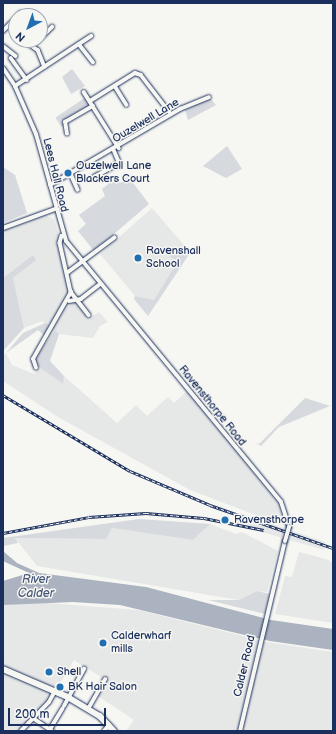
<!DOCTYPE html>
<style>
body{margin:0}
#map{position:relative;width:336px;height:734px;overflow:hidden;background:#f6f6f2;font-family:"Balsamiq Sans",sans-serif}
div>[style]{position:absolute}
.built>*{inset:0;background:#e6e7e7}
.green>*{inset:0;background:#d6d9dd;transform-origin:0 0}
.water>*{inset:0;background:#abb2c0}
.roads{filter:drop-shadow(0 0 1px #1b2f5e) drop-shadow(0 0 1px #1b2f5e)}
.minor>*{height:3.5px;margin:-1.75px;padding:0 1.75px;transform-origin:1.75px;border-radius:1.75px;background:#f6f6f2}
.tertiary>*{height:4px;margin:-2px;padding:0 2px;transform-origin:2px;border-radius:2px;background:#f6f6f2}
.trunk>*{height:5.5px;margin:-2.75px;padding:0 2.75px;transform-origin:2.75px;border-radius:2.75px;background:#f6f6f2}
.rail>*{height:2.5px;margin-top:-1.25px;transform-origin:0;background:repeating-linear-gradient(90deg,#f6f6f2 0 3px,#1b2f5e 0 6px);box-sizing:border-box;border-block:1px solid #1b2f5e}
.bridges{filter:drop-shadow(0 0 1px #1b2f5e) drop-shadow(0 0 1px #1b2f5e)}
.tertiary-bridge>*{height:4px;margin:-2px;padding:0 2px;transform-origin:2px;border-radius:2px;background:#f6f6f2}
.dots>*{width:11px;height:11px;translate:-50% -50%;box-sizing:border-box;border:2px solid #f6f6f2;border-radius:50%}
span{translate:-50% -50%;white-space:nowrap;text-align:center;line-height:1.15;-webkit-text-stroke:3px #f6f6f2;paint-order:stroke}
.street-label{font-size:11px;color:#1b2f5e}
.poi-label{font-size:11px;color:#1b2f5e}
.left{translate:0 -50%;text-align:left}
.water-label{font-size:12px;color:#46567b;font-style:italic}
.frame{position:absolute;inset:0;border:4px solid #1b2f5e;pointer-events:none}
.north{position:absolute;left:8px;top:8px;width:40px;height:40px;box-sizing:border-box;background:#f6f6f2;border:1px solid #9ea6b7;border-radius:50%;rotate:221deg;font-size:11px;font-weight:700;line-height:16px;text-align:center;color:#1b2f5e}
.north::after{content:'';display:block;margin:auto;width:14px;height:18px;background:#1f6fb2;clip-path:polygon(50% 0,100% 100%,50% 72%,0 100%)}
.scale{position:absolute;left:8px;top:708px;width:98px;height:18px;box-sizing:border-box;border:2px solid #1b2f5e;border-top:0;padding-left:5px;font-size:12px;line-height:14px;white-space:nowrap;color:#1b2f5e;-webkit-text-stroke:3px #f6f6f2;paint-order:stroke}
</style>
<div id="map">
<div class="built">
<i style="clip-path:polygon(152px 208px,189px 251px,161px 251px,179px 261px,154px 300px,135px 296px,100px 254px)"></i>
<i style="clip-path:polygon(45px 215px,54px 219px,59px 234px,71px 292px,91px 317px,99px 312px,108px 322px,100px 326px,93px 338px,59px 334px,42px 321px,24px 328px,13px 278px,35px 260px,33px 255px,3px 278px,3px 229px)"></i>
<i style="clip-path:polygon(6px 353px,12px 365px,34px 374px,39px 367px,62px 383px,64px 376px,117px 423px,136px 405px,147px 416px,168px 397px,174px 403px,188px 390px,281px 502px,284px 518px,274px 522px,190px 490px,58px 417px,3px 381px,3px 356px)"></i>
<i style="clip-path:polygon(239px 513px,325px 542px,324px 550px,238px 525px,237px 521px,263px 526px,238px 517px)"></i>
<i style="clip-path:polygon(210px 524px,236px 534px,242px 532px,278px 551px,267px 592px,257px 591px,239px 600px,37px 566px,15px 538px,105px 539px,112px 528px,193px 540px)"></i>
<i style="clip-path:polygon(299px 552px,329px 560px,333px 564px,333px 623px,275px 614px,285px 576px,292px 577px)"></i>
<i style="clip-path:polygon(34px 602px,138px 610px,267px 642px,332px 652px,333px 731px,126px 731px,134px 720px,95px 694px,104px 679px,74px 660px,52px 697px,21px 731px,3px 731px,3px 605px)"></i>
</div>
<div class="green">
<i style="clip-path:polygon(72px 69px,85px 86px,71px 94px,62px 77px)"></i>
<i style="left:86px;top:97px;width:11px;height:37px;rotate:56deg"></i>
<i style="clip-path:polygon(210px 98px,216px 105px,188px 120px,185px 110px)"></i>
<i style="clip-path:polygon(227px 146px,242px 169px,226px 178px,203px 166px)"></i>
<i style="clip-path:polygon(3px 167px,15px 175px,27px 213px,3px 223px)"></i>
<i style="clip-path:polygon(128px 176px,149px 204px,94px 251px,78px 231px,86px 224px,79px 215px,105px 196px,102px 189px,117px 177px,121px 183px)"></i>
<i style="clip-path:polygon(160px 251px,190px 253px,148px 316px,134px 299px,135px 296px,154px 300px,178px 261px)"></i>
<i style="clip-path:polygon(33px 255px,36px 260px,13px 278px,24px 328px,3px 351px,3px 278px)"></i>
<i style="clip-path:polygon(45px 323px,52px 327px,46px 337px,38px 330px,6px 353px,23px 333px)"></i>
<i style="clip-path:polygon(55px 330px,59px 334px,50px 361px,64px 376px,63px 384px,39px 367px,35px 359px)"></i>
<i style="clip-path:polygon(305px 398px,330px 406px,279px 427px,261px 446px,254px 442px,259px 444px)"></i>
<i style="clip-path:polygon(139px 519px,210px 524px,193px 540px,112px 528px,106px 539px,15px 538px,18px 543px,3px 546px,3px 538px)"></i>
<i style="clip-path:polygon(257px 591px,270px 594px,265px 614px,208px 600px,239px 600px)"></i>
</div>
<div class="water">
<i style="clip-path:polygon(3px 551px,17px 563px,39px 573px,146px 587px,271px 620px,333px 629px,333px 650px,270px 641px,120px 605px,73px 602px,3px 605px,3px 581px,29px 573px,3px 561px)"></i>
</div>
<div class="roads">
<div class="minor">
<i style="left:18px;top:16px;width:4px;rotate:-45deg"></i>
<i style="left:10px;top:24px;width:9px;rotate:49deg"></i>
<i style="left:3px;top:31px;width:18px;rotate:-45deg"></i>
<i style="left:40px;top:39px;width:17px;rotate:-45deg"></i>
<i style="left:23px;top:40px;width:18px;rotate:34deg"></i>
<i style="left:38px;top:50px;width:18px;rotate:68deg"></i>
<i style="left:79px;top:44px;width:23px;rotate:52deg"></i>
<i style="left:3px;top:46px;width:16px;rotate:38deg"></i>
<i style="left:32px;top:46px;width:9px;rotate:-41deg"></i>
<i style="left:11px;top:58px;width:27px;rotate:54deg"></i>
<i style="left:15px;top:86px;width:91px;rotate:-33.3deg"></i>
<i style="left:115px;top:86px;width:22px;rotate:58deg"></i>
<i style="left:84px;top:92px;width:66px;rotate:58deg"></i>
<i style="left:90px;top:101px;width:53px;rotate:-31.9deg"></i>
<i style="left:135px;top:73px;width:6px;rotate:18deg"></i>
<i style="left:141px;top:75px;width:49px;rotate:52.4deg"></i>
<i style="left:67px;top:134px;width:12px;rotate:-99deg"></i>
<i style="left:65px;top:122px;width:32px;rotate:-30deg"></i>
<i style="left:71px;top:174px;width:17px;rotate:66deg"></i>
<i style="left:94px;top:177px;width:29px;rotate:-29deg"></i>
<i style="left:119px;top:163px;width:13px;rotate:-113deg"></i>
<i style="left:50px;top:185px;width:151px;rotate:-30.3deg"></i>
<i style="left:180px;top:109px;width:31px;rotate:-22deg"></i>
<i style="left:62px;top:236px;width:7px;rotate:106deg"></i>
<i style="left:60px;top:243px;width:50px;rotate:77.3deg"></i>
<i style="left:71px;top:292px;width:29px;rotate:52deg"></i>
<i style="left:67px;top:273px;width:59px;rotate:-36.7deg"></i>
<i style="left:69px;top:301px;width:12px;rotate:-9deg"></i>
<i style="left:81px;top:299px;width:24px;rotate:-38deg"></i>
<i style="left:36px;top:368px;width:9px;rotate:-108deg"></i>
<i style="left:33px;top:359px;width:77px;rotate:-60.4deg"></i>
<i style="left:64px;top:706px;width:42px;rotate:-61.6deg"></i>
<i style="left:88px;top:709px;width:34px;rotate:-60deg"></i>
<i style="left:33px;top:718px;width:23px;rotate:34deg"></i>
<i style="left:21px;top:731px;width:40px;rotate:-46deg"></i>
<i style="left:49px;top:702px;width:13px;rotate:-61deg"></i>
<i style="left:49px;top:731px;width:26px;rotate:-59deg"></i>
<i style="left:104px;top:731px;width:8px;rotate:-50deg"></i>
</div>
<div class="tertiary">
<i style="left:3px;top:68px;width:22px;rotate:56deg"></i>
<i style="left:15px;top:86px;width:52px;rotate:66.4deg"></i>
<i style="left:36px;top:134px;width:111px;rotate:74.3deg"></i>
<i style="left:66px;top:241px;width:338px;rotate:50.5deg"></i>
<i style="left:281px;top:502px;width:26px;rotate:72deg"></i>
<i style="left:3px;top:228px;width:55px;rotate:-20.1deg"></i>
<i style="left:240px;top:731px;width:195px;rotate:-76.7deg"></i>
</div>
<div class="trunk">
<i style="left:3px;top:669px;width:71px;rotate:23.3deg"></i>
<i style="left:68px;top:697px;width:37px;rotate:31deg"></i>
<i style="left:100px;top:716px;width:21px;rotate:47deg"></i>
</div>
</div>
<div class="rail">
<i style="left:3px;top:395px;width:148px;rotate:30.9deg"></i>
<i style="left:130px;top:471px;width:87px;rotate:23deg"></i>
<i style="left:210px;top:505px;width:130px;rotate:19.3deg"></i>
<i style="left:3px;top:533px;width:87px;rotate:-10.5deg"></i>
<i style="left:89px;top:517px;width:57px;rotate:-4deg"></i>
<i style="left:146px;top:513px;width:58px;rotate:4.9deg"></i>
<i style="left:204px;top:518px;width:61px;rotate:11.3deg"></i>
</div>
<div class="bridges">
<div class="tertiary-bridge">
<i style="left:285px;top:541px;width:15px;rotate:-74deg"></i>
</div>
</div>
<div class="dots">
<i style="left:68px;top:173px;background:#1f6fb2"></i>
<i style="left:138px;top:258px;background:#1f6fb2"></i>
<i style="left:225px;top:520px;background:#1f6fb2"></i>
<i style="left:103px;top:643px;background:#1f6fb2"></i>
<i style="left:49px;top:672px;background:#1f6fb2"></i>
<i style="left:60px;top:687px;background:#1f6fb2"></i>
</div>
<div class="street-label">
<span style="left:146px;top:121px;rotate:-31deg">Ouzelwell Lane</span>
<span style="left:55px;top:175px;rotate:76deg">Lees Hall Road</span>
<span style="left:212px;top:406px;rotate:51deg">Ravensthorpe Road</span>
<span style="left:245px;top:666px;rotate:-77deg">Calder Road</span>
</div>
<div class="poi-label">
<span class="left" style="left:76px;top:173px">Ouzelwell Lane<br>Blackers Court</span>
<span class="left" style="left:146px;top:258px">Ravenshall<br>School</span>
<span class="left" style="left:234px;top:520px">Ravensthorpe</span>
<span class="left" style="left:111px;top:643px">Calderwharf<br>mills</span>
<span class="left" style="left:57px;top:672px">Shell</span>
<span class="left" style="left:68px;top:687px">BK Hair Salon</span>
</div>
<div class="water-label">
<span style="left:36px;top:587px">River<br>Calder</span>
</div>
<div class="frame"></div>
<div class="north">N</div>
<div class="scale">200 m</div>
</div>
